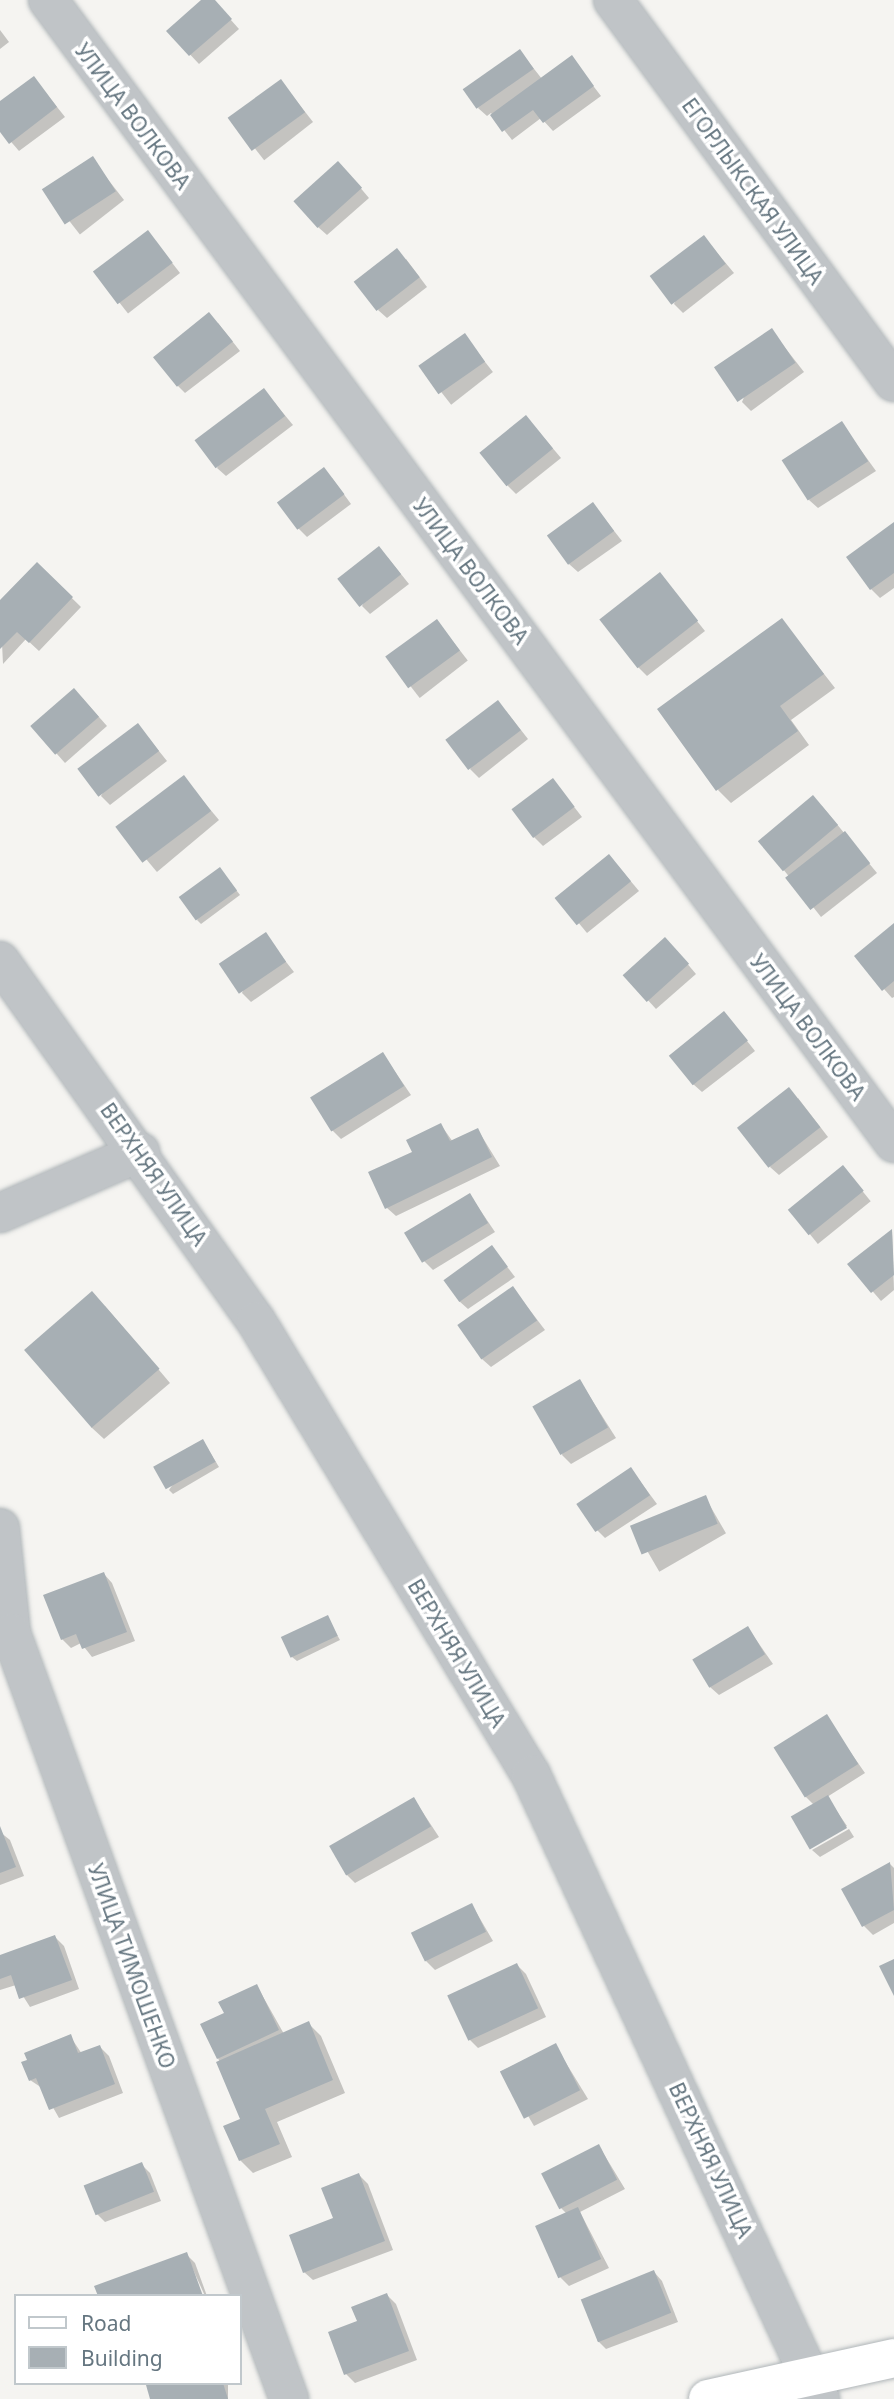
<!DOCTYPE html>
<meta charset="utf-8">
<style>
body{margin:0}
#map{position:relative;width:894px;height:2399px;overflow:hidden;background:#f5f4f1;font-family:"Noto Sans",sans-serif}
div>[style]{position:absolute}
.shadow>*{inset:0;background:#0003;transform-origin:0 0}
.building>*{inset:0;background:#a7afb4;transform-origin:0 0}
.roads{filter:drop-shadow(0 0 2px #b0b6b9) drop-shadow(0 0 2px #b0b6b9)}
.street>*{height:38px;margin:-19px;padding:0 19px;transform-origin:19px;border-radius:19px;background:#c0c4c7}
.secondary>*{height:38px;margin:-19px;padding:0 19px;transform-origin:19px;border-radius:19px;background:#fff}
span{translate:-50% -50%;white-space:nowrap;text-align:center;line-height:1.15;-webkit-text-stroke:7px #fff;paint-order:stroke}
.street-label{font-size:21px;color:#657680}
.legend{position:absolute;left:14px;top:2294px;width:228px;height:91px;box-sizing:border-box;background:#fff;border:2px solid #c1c8cc;margin:0;padding:9px 12px;list-style:none;font-size:21px;color:#657680}
.legend li{display:flex;align-items:center;gap:14px;height:35px}
.legend b{width:35px;border:2px solid #c1c8cc}
</style>
<div id="map">
<div class="shadow">
<i style="clip-path:polygon(204px 0,213px 0,239px 29px,199px 64px,168px 31px)"></i>
<i style="clip-path:polygon(0 30px,9px 42px,0 49px)"></i>
<i style="clip-path:polygon(520px 51px,542px 79px,571px 57px,601px 96px,553px 131px,541px 118px,512px 140px,491px 113px,487px 116px,478px 108px)"></i>
<i style="left:281px;top:81px;width:52px;height:62px;rotate:52deg"></i>
<i style="clip-path:polygon(42px 88px,65px 117px,19px 151px,0 129px,0 104px)"></i>
<i style="left:92px;top:159px;width:52px;height:56px;rotate:52deg"></i>
<i style="clip-path:polygon(347px 172px,369px 198px,327px 235px,318px 227px)"></i>
<i style="left:148px;top:232px;width:52px;height:66px;rotate:52deg"></i>
<i style="clip-path:polygon(704px 237px,734px 273px,683px 313px,674px 304px)"></i>
<i style="clip-path:polygon(406px 259px,427px 287px,387px 318px,378px 310px)"></i>
<i style="clip-path:polygon(218px 323px,240px 351px,185px 393px,177px 385px)"></i>
<i style="clip-path:polygon(772px 331px,804px 372px,751px 411px,742px 402px)"></i>
<i style="left:464px;top:335px;width:47px;height:53px;rotate:52deg"></i>
<i style="clip-path:polygon(264px 390px,293px 425px,226px 476px,217px 468px)"></i>
<i style="clip-path:polygon(842px 424px,876px 471px,818px 508px,809px 500px)"></i>
<i style="clip-path:polygon(534px 426px,561px 458px,516px 494px,507px 485px)"></i>
<i style="clip-path:polygon(332px 478px,351px 504px,307px 537px,298px 528px)"></i>
<i style="clip-path:polygon(593px 504px,622px 541px,578px 572px,569px 564px)"></i>
<i style="clip-path:polygon(894px 524px,894px 588px,880px 598px,871px 589px)"></i>
<i style="clip-path:polygon(388px 558px,409px 584px,370px 614px,362px 606px)"></i>
<i style="clip-path:polygon(37px 564px,81px 607px,39px 651px,26px 639px,3px 664px,0 603px)"></i>
<i style="clip-path:polygon(660px 575px,705px 631px,647px 676px,638px 667px)"></i>
<i style="clip-path:polygon(782px 620px,835px 688px,791px 720px,809px 745px,731px 803px,718px 790px)"></i>
<i style="left:437px;top:621px;width:50px;height:61px;rotate:52deg"></i>
<i style="clip-path:polygon(83px 699px,107px 726px,65px 763px,33px 727px)"></i>
<i style="clip-path:polygon(506px 711px,528px 739px,479px 778px,470px 769px)"></i>
<i style="clip-path:polygon(138px 725px,167px 761px,110px 805px,101px 796px)"></i>
<i style="left:183px;top:777px;width:56px;height:81px;rotate:50deg"></i>
<i style="clip-path:polygon(553px 780px,582px 817px,543px 846px,534px 837px)"></i>
<i style="clip-path:polygon(822px 806px,877px 873px,821px 917px,783px 869px)"></i>
<i style="clip-path:polygon(618px 866px,639px 891px,587px 933px,558px 898px)"></i>
<i style="clip-path:polygon(224px 874px,240px 895px,201px 924px,197px 920px)"></i>
<i style="clip-path:polygon(894px 925px,894px 997px,892px 998px,884px 989px)"></i>
<i style="clip-path:polygon(265px 935px,294px 972px,251px 1002px,242px 993px)"></i>
<i style="clip-path:polygon(674px 948px,696px 974px,656px 1009px,625px 975px)"></i>
<i style="clip-path:polygon(732px 1022px,755px 1051px,702px 1092px,693px 1084px)"></i>
<i style="clip-path:polygon(383px 1054px,411px 1095px,341px 1139px,332px 1130px)"></i>
<i style="clip-path:polygon(798px 1098px,828px 1137px,779px 1175px,770px 1167px)"></i>
<i style="clip-path:polygon(441px 1125px,453px 1142px,478px 1130px,500px 1166px,396px 1216px,387px 1208px,414px 1152px)"></i>
<i style="left:843px;top:1167px;width:44px;height:68px;rotate:51deg"></i>
<i style="clip-path:polygon(470px 1195px,495px 1232px,433px 1270px,424px 1261px)"></i>
<i style="clip-path:polygon(892px 1231px,894px 1290px,881px 1301px,850px 1265px)"></i>
<i style="clip-path:polygon(492px 1247px,515px 1277px,468px 1309px,459px 1301px)"></i>
<i style="clip-path:polygon(513px 1288px,545px 1330px,491px 1367px,482px 1359px)"></i>
<i style="clip-path:polygon(105px 1306px,170px 1383px,104px 1439px,91px 1427px)"></i>
<i style="clip-path:polygon(580px 1381px,616px 1438px,571px 1464px,562px 1455px)"></i>
<i style="clip-path:polygon(203px 1441px,219px 1467px,173px 1494px,169px 1490px)"></i>
<i style="clip-path:polygon(631px 1469px,657px 1504px,605px 1538px,597px 1530px)"></i>
<i style="left:705px;top:1497px;width:42px;height:77px;rotate:60deg"></i>
<i style="clip-path:polygon(104px 1574px,112px 1583px,135px 1641px,92px 1657px,81px 1643px,71px 1648px,62px 1639px)"></i>
<i style="clip-path:polygon(327px 1617px,340px 1640px,297px 1661px,292px 1657px)"></i>
<i style="clip-path:polygon(748px 1628px,773px 1664px,719px 1695px,710px 1687px)"></i>
<i style="clip-path:polygon(826px 1717px,865px 1773px,827px 1797px,847px 1826px,811px 1847px,814px 1805px,805px 1796px)"></i>
<i style="clip-path:polygon(414px 1799px,439px 1837px,355px 1883px,346px 1874px)"></i>
<i style="clip-path:polygon(849px 1829px,854px 1837px,820px 1857px,812px 1850px)"></i>
<i style="clip-path:polygon(0 1832px,10px 1840px,24px 1876px,0 1885px)"></i>
<i style="clip-path:polygon(890px 1864px,894px 1868px,894px 1923px,873px 1935px,864px 1926px)"></i>
<i style="clip-path:polygon(472px 1905px,493px 1941px,435px 1970px,426px 1961px)"></i>
<i style="clip-path:polygon(55px 1937px,64px 1946px,79px 1989px,30px 2007px,16px 1985px,0 1990px,0 1957px)"></i>
<i style="clip-path:polygon(517px 1965px,526px 1974px,546px 2017px,478px 2048px,469px 2039px)"></i>
<i style="clip-path:polygon(257px 1986px,284px 2034px,308px 2023px,321px 2036px,345px 2093px,277px 2122px,292px 2157px,253px 2173px,240px 2160px,242px 2120px,218px 2058px,226px 2013px)"></i>
<i style="clip-path:polygon(70px 2036px,82px 2054px,100px 2047px,109px 2056px,123px 2093px,59px 2118px,42px 2088px,30px 2080px)"></i>
<i style="clip-path:polygon(555px 2045px,588px 2099px,534px 2126px,502px 2071px)"></i>
<i style="clip-path:polygon(599px 2146px,625px 2189px,580px 2212px,609px 2268px,569px 2286px,560px 2277px,567px 2214px,561px 2208px)"></i>
<i style="clip-path:polygon(141px 2164px,150px 2173px,161px 2201px,105px 2222px,97px 2214px)"></i>
<i style="clip-path:polygon(359px 2175px,368px 2184px,393px 2250px,313px 2280px,304px 2272px)"></i>
<i style="clip-path:polygon(186px 2254px,195px 2263px,207px 2296px,205px 2296px)"></i>
<i style="clip-path:polygon(654px 2272px,662px 2281px,678px 2322px,606px 2349px,597px 2340px)"></i>
<i style="clip-path:polygon(387px 2295px,396px 2304px,417px 2360px,355px 2383px,346px 2374px)"></i>
<i style="left:158px;top:2383px;width:70px;height:17px"></i>
</div>
<div class="building">
<i style="clip-path:polygon(201px 0,215px 0,232px 19px,189px 56px,166px 31px)"></i>
<i style="left:520px;top:49px;width:24px;height:70px;rotate:55deg"></i>
<i style="clip-path:polygon(572px 55px,594px 86px,543px 123px,533px 110px,502px 132px,490px 115px)"></i>
<i style="clip-path:polygon(34px 76px,57px 107px,9px 144px,0 132px,0 101px)"></i>
<i style="left:281px;top:79px;width:41px;height:66px;rotate:54deg"></i>
<i style="left:93px;top:156px;width:42px;height:61px;rotate:57deg"></i>
<i style="left:338px;top:161px;width:36px;height:60px;rotate:48deg"></i>
<i style="left:148px;top:230px;width:41px;height:69px;rotate:53deg"></i>
<i style="left:704px;top:235px;width:36px;height:68px;rotate:53deg"></i>
<i style="left:397px;top:248px;width:37px;height:55px;rotate:52deg"></i>
<i style="left:209px;top:312px;width:38px;height:72px;rotate:51deg"></i>
<i style="left:772px;top:328px;width:42px;height:70px;rotate:56deg"></i>
<i style="left:465px;top:333px;width:35px;height:57px;rotate:55deg"></i>
<i style="left:264px;top:388px;width:35px;height:87px;rotate:53deg"></i>
<i style="left:526px;top:415px;width:43px;height:60px;rotate:51deg"></i>
<i style="left:842px;top:421px;width:48px;height:72px;rotate:57deg"></i>
<i style="left:324px;top:467px;width:34px;height:59px;rotate:53deg"></i>
<i style="left:593px;top:502px;width:36px;height:57px;rotate:54deg"></i>
<i style="clip-path:polygon(894px 522px,894px 573px,870px 590px,846px 557px)"></i>
<i style="left:379px;top:546px;width:36px;height:53px;rotate:52deg"></i>
<i style="clip-path:polygon(37px 562px,73px 597px,29px 643px,17px 632px,0 649px,0 600px)"></i>
<i style="left:660px;top:572px;width:62px;height:77px;rotate:52deg"></i>
<i style="clip-path:polygon(782px 618px,824px 674px,780px 706px,798px 731px,716px 791px,657px 709px)"></i>
<i style="left:437px;top:619px;width:39px;height:64px;rotate:54deg"></i>
<i style="left:74px;top:688px;width:38px;height:58px;rotate:49deg"></i>
<i style="left:498px;top:700px;width:38px;height:66px;rotate:53deg"></i>
<i style="left:138px;top:723px;width:35px;height:76px;rotate:53deg"></i>
<i style="left:184px;top:775px;width:45px;height:86px;rotate:53deg"></i>
<i style="left:553px;top:778px;width:36px;height:52px;rotate:53deg"></i>
<i style="left:813px;top:795px;width:39px;height:72px;rotate:50deg"></i>
<i style="left:845px;top:831px;width:41px;height:76px;rotate:52deg"></i>
<i style="left:609px;top:854px;width:35px;height:70px;rotate:51deg"></i>
<i style="left:220px;top:867px;width:29px;height:51px;rotate:54deg"></i>
<i style="clip-path:polygon(894px 923px,894px 981px,882px 991px,854px 956px)"></i>
<i style="left:266px;top:932px;width:36px;height:57px;rotate:56deg"></i>
<i style="left:665px;top:937px;width:36px;height:57px;rotate:48deg"></i>
<i style="left:724px;top:1011px;width:38px;height:71px;rotate:51deg"></i>
<i style="left:383px;top:1052px;width:40px;height:86px;rotate:58deg"></i>
<i style="left:789px;top:1087px;width:51px;height:66px;rotate:52deg"></i>
<i style="clip-path:polygon(441px 1123px,450px 1141px,478px 1128px,492px 1157px,385px 1209px,368px 1172px,412px 1152px,406px 1140px)"></i>
<i style="left:843px;top:1165px;width:33px;height:71px;rotate:51deg"></i>
<i style="left:470px;top:1193px;width:35px;height:77px;rotate:59deg"></i>
<i style="clip-path:polygon(892px 1229px,894px 1275px,871px 1293px,847px 1264px)"></i>
<i style="left:492px;top:1245px;width:27px;height:60px;rotate:54deg"></i>
<i style="left:513px;top:1286px;width:42px;height:68px;rotate:55deg"></i>
<i style="left:92px;top:1291px;width:103px;height:90px;rotate:49deg"></i>
<i style="left:580px;top:1379px;width:56px;height:55px;rotate:60deg"></i>
<i style="left:203px;top:1439px;width:26px;height:57px;rotate:61deg"></i>
<i style="left:631px;top:1467px;width:34px;height:66px;rotate:56deg"></i>
<i style="left:706px;top:1495px;width:31px;height:82px;rotate:68deg"></i>
<i style="clip-path:polygon(104px 1572px,127px 1632px,82px 1649px,76px 1634px,61px 1640px,43px 1595px)"></i>
<i style="left:328px;top:1615px;width:23px;height:52px;rotate:65deg"></i>
<i style="left:748px;top:1626px;width:33px;height:65px;rotate:59deg"></i>
<i style="left:827px;top:1714px;width:59px;height:63px;rotate:58deg"></i>
<i style="left:828px;top:1795px;width:38px;height:43px;rotate:60deg"></i>
<i style="left:414px;top:1797px;width:34px;height:98px;rotate:60deg"></i>
<i style="clip-path:polygon(0 1826px,16px 1867px,0 1873px)"></i>
<i style="clip-path:polygon(890px 1862px,894px 1910px,862px 1927px,841px 1889px)"></i>
<i style="left:472px;top:1903px;width:32px;height:68px;rotate:64deg"></i>
<i style="clip-path:polygon(55px 1935px,72px 1980px,19px 1999px,11px 1975px,0 1979px,0 1955px)"></i>
<i style="clip-path:polygon(894px 1959px,894px 1996px,879px 1966px)"></i>
<i style="left:517px;top:1963px;width:50px;height:77px;rotate:65deg"></i>
<i style="clip-path:polygon(257px 1984px,279px 2030px,217px 2059px,200px 2024px,224px 2013px,218px 2002px)"></i>
<i style="clip-path:polygon(309px 2021px,333px 2080px,265px 2109px,280px 2144px,239px 2161px,223px 2126px,240px 2119px,216px 2062px)"></i>
<i style="clip-path:polygon(71px 2034px,78px 2053px,100px 2045px,115px 2084px,49px 2110px,36px 2078px,29px 2081px,21px 2062px,27px 2060px,24px 2053px)"></i>
<i style="left:556px;top:2043px;width:53px;height:63px;rotate:63deg"></i>
<i style="left:599px;top:2144px;width:40px;height:65px;rotate:63deg"></i>
<i style="left:142px;top:2162px;width:32px;height:63px;rotate:68deg"></i>
<i style="clip-path:polygon(359px 2173px,385px 2241px,303px 2273px,289px 2235px,333px 2218px,321px 2188px)"></i>
<i style="left:578px;top:2207px;width:57px;height:47px;rotate:66deg"></i>
<i style="clip-path:polygon(187px 2252px,203px 2296px,98px 2296px,94px 2286px)"></i>
<i style="left:654px;top:2270px;width:46px;height:79px;rotate:68deg"></i>
<i style="clip-path:polygon(387px 2293px,409px 2351px,344px 2375px,328px 2332px,357px 2321px,351px 2307px)"></i>
<i style="clip-path:polygon(152px 2383px,223px 2383px,228px 2399px,150px 2399px,146px 2385px)"></i>
</div>
<div class="roads">
<div class="street">
<i style="left:48px;top:0;width:1422px;rotate:53.49deg"></i>
<i style="left:613px;top:0;width:474px;rotate:53.7deg"></i>
<i style="left:0;top:961px;width:442px;rotate:54.6deg"></i>
<i style="left:256px;top:1321px;width:531px;rotate:58.8deg"></i>
<i style="left:531px;top:1775px;width:688px;rotate:65.15deg"></i>
<i style="left:0;top:1213px;width:153px;rotate:-23.5deg"></i>
<i style="left:0;top:1528px;width:106px;rotate:84deg"></i>
<i style="left:11px;top:1633px;width:815px;rotate:70.05deg"></i>
</div>
<div class="secondary">
<i style="left:708px;top:2399px;width:190px;rotate:-12.4deg"></i>
</div>
</div>
<div class="street-label">
<span style="left:133px;top:116px;rotate:53deg">УЛИЦА ВОЛКОВА</span>
<span style="left:753px;top:191px;rotate:54deg">ЕГОРЛЫКСКАЯ УЛИЦА</span>
<span style="left:471px;top:571px;rotate:53deg">УЛИЦА ВОЛКОВА</span>
<span style="left:808px;top:1027px;rotate:53deg">УЛИЦА ВОЛКОВА</span>
<span style="left:154px;top:1174px;rotate:55deg">ВЕРХНЯЯ УЛИЦА</span>
<span style="left:457px;top:1653px;rotate:59deg">ВЕРХНЯЯ УЛИЦА</span>
<span style="left:132px;top:1966px;rotate:70deg">УЛИЦА ТИМОШЕНКО</span>
<span style="left:711px;top:2160px;rotate:65deg">ВЕРХНЯЯ УЛИЦА</span>
</div>
<ul class="legend">
<li><b style="height:9px;background:#fff"></b>Road</li>
<li><b style="height:19px;background:#a7afb4"></b>Building</li>
</ul>
</div>
